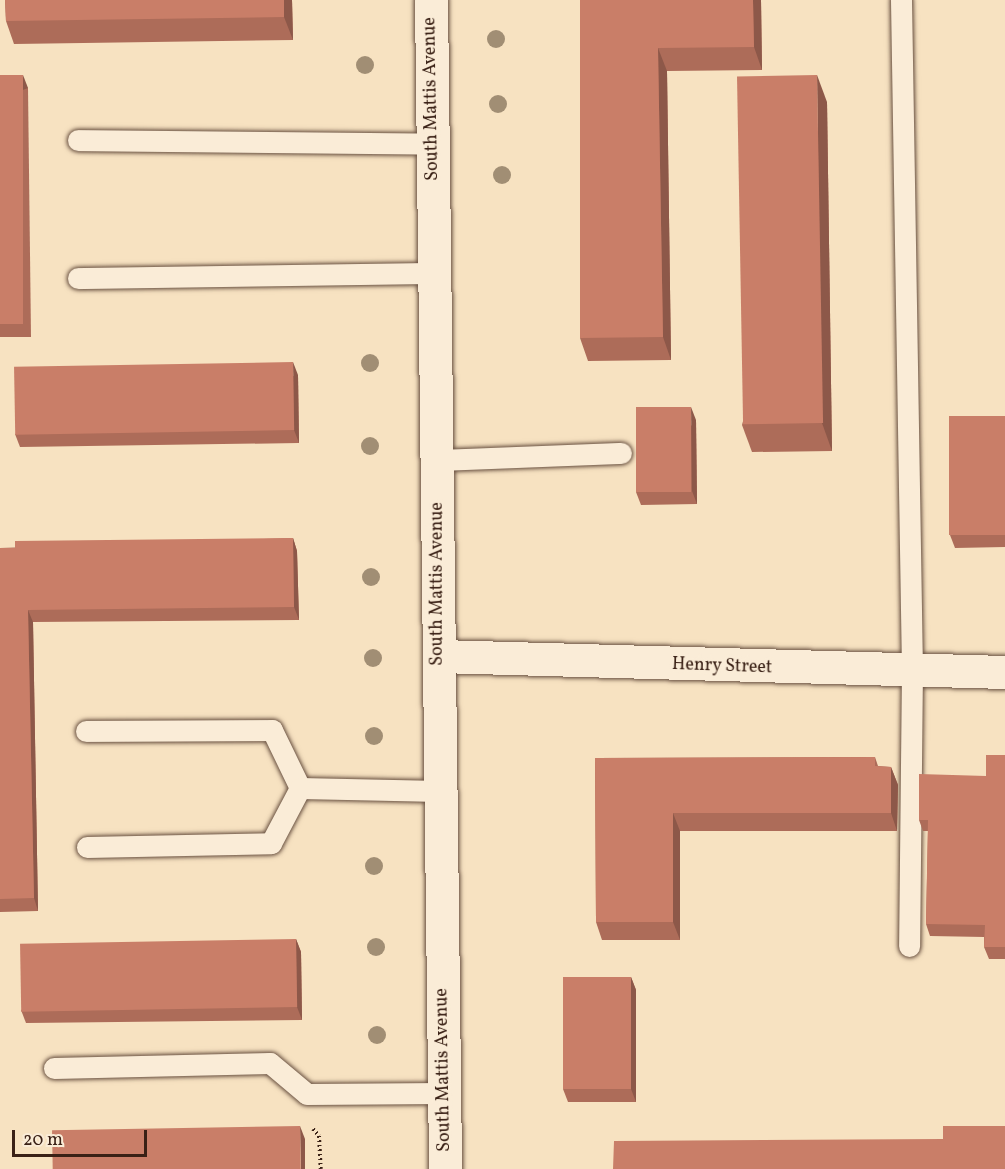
<!DOCTYPE html>
<style>
body{margin:0}
#map{position:relative;width:1005px;height:1169px;overflow:hidden;background:#f7e2c1;font-family:Vollkorn,serif}
div>[style]{position:absolute}
.path>*{height:4px;margin-top:-2px;transform-origin:0;background:repeating-linear-gradient(90deg,#3a2116 0 1.5px,transparent 0 4.5px)}
.roads{filter:drop-shadow(0 0 2px #695141) drop-shadow(0 0 2px #695141)}
.service>*{height:21px;margin:-10.5px;padding:0 10.5px;transform-origin:10.5px;border-radius:10.5px;background:#faecd7}
.minor>*{height:33px;margin:-16.5px;padding:0 16.5px;transform-origin:16.5px;border-radius:16.5px;background:#faecd7}
.secondary>*{height:33px;margin:-16.5px;padding:0 16.5px;transform-origin:16.5px;border-radius:16.5px;background:#faecd7}
.trees>*{width:18px;height:18px;margin:-9px;border-radius:50%;background:#a18e74}
.wall>*{inset:0;background:#ad6c59}
.shaded-wall>*{inset:0;background:#8d5849;transform-origin:0 0}
.building>*{inset:0;background:#c97e68;transform-origin:0 0}
span{translate:-50% -50%;white-space:nowrap;text-align:center;line-height:1.15;-webkit-text-stroke:6px #faecd7;paint-order:stroke}
.street-label{font-size:18px;color:#3a2116}
.scale{position:absolute;left:12px;top:1130px;width:135px;height:27px;box-sizing:border-box;border:3px solid #3a2116;border-top:0;padding-left:8px;font-size:18px;line-height:21px;white-space:nowrap;color:#3a2116;-webkit-text-stroke:4px #faecd7;paint-order:stroke}
</style>
<div id="map">
<div class="path">
<i style="left:313px;top:1129px;width:9px;rotate:49deg"></i>
<i style="left:319px;top:1136px;width:33px;rotate:87deg"></i>
</div>
<div class="roads">
<div class="service">
<i style="left:901px;top:0;width:669px;rotate:89.06deg"></i>
<i style="left:912px;top:669px;width:277px;rotate:90.6deg"></i>
<i style="left:78px;top:140px;width:355px;rotate:0.6deg"></i>
<i style="left:78px;top:278px;width:358px;rotate:-0.8deg"></i>
<i style="left:437px;top:460px;width:184px;rotate:-2.2deg"></i>
<i style="left:86px;top:731px;width:186px;rotate:-0.3deg"></i>
<i style="left:272px;top:730px;width:64px;rotate:64.2deg"></i>
<i style="left:300px;top:788px;width:140px;rotate:1.2deg"></i>
<i style="left:87px;top:847px;width:184px;rotate:-1.2deg"></i>
<i style="left:271px;top:843px;width:62px;rotate:-62.2deg"></i>
<i style="left:54px;top:1068px;width:216px;rotate:-1.3deg"></i>
<i style="left:270px;top:1063px;width:48px;rotate:40deg"></i>
<i style="left:307px;top:1094px;width:137px;rotate:-0.4deg"></i>
</div>
<div class="minor">
<i style="left:439px;top:656px;width:566px;rotate:1.62deg"></i>
</div>
<div class="secondary">
<i style="left:431px;top:0;width:1169px;rotate:89.31deg"></i>
</div>
</div>
<div class="trees">
<i style="left:496px;top:39px"></i>
<i style="left:365px;top:65px"></i>
<i style="left:498px;top:104px"></i>
<i style="left:502px;top:175px"></i>
<i style="left:370px;top:363px"></i>
<i style="left:370px;top:446px"></i>
<i style="left:371px;top:577px"></i>
<i style="left:373px;top:658px"></i>
<i style="left:374px;top:736px"></i>
<i style="left:374px;top:866px"></i>
<i style="left:376px;top:947px"></i>
<i style="left:377px;top:1035px"></i>
</div>
<div class="wall">
<i style="clip-path:polygon(5px 0,292px 0,293px 40px,14px 44px,6px 21px)"></i>
<i style="clip-path:polygon(580px 0,761px 0,762px 70px,667px 71px,671px 360px,588px 361px,580px 338px)"></i>
<i style="clip-path:polygon(0 75px,28px 88px,31px 337px,0 337px)"></i>
<i style="clip-path:polygon(827px 102px,832px 451px,752px 452px,742px 425px)"></i>
<i style="clip-path:polygon(298px 375px,299px 443px,20px 447px,15px 434px)"></i>
<i style="clip-path:polygon(1005px 416px,1005px 547px,955px 548px,950px 535px)"></i>
<i style="clip-path:polygon(696px 420px,697px 504px,641px 505px,636px 492px)"></i>
<i style="clip-path:polygon(293px 538px,297px 551px,299px 620px,33px 622px,38px 911px,0 912px,0 548px)"></i>
<i style="clip-path:polygon(1005px 755px,1005px 959px,989px 959px,984px 947px,984px 937px,930px 936px,926px 924px,928px 831px,923px 831px,919px 820px,986px 776px)"></i>
<i style="clip-path:polygon(875px 757px,878px 766px,891px 767px,898px 785px,897px 831px,680px 831px,680px 940px,602px 940px,596px 922px,595px 758px)"></i>
<i style="clip-path:polygon(296px 939px,301px 952px,302px 1020px,26px 1023px,21px 1010px)"></i>
<i style="clip-path:polygon(631px 977px,636px 990px,636px 1102px,568px 1102px,563px 1089px)"></i>
</div>
<div class="shaded-wall">
<i style="clip-path:polygon(284px 0,292px 0,293px 40px,284px 17px)"></i>
<i style="clip-path:polygon(753px 0,761px 0,762px 70px,754px 47px)"></i>
<i style="clip-path:polygon(658px 48px,667px 71px,671px 360px,663px 337px)"></i>
<i style="left:23px;top:75px;width:14px;height:249px;rotate:69deg"></i>
<i style="clip-path:polygon(817px 75px,827px 102px,832px 451px,822px 423px)"></i>
<i style="clip-path:polygon(293px 362px,298px 375px,299px 443px,294px 430px)"></i>
<i style="clip-path:polygon(691px 407px,696px 420px,697px 504px,692px 491px)"></i>
<i style="clip-path:polygon(293px 538px,297px 551px,299px 620px,294px 607px)"></i>
<i style="clip-path:polygon(28px 610px,33px 622px,38px 911px,34px 898px)"></i>
<i style="clip-path:polygon(891px 767px,898px 785px,897px 831px,891px 813px)"></i>
<i style="clip-path:polygon(673px 813px,680px 831px,680px 940px,673px 922px)"></i>
<i style="clip-path:polygon(296px 939px,301px 952px,302px 1020px,297px 1007px)"></i>
<i style="clip-path:polygon(631px 977px,636px 990px,636px 1102px,631px 1089px)"></i>
<i style="clip-path:polygon(300px 1126px,305px 1139px,305px 1169px,301px 1169px)"></i>
</div>
<div class="building">
<i style="clip-path:polygon(5px 0,284px 0,284px 17px,6px 21px)"></i>
<i style="clip-path:polygon(580px 0,753px 0,754px 47px,658px 48px,663px 337px,580px 338px)"></i>
<i style="left:0;top:75px;width:23px;height:249px"></i>
<i style="left:817px;top:75px;width:348px;height:80px;rotate:89deg"></i>
<i style="left:293px;top:362px;width:68px;height:279px;rotate:89deg"></i>
<i style="left:636px;top:407px;width:55px;height:85px"></i>
<i style="left:949px;top:416px;width:56px;height:119px"></i>
<i style="clip-path:polygon(293px 538px,294px 607px,28px 610px,34px 898px,0 899px,0 548px,15px 548px,15px 541px)"></i>
<i style="clip-path:polygon(986px 755px,1005px 755px,1005px 947px,984px 947px,985px 925px,926px 924px,928px 820px,919px 820px,919px 774px,986px 776px)"></i>
<i style="clip-path:polygon(875px 757px,875px 766px,891px 767px,891px 813px,673px 813px,673px 922px,596px 922px,595px 758px)"></i>
<i style="left:296px;top:939px;width:68px;height:276px;rotate:89deg"></i>
<i style="left:563px;top:977px;width:68px;height:112px"></i>
<i style="left:300px;top:1126px;width:43px;height:248px;rotate:89deg"></i>
<i style="clip-path:polygon(943px 1126px,1005px 1126px,1005px 1169px,613px 1169px,614px 1141px,943px 1139px)"></i>
</div>
<div class="street-label">
<span style="left:432px;top:99px;rotate:-91deg">South Mattis Avenue</span>
<span style="left:438px;top:584px;rotate:-90deg">South Mattis Avenue</span>
<span style="left:722px;top:667px;rotate:2deg">Henry Street</span>
<span style="left:444px;top:1070px;rotate:-91deg">South Mattis Avenue</span>
</div>
<div class="scale">20 m</div>
</div>
